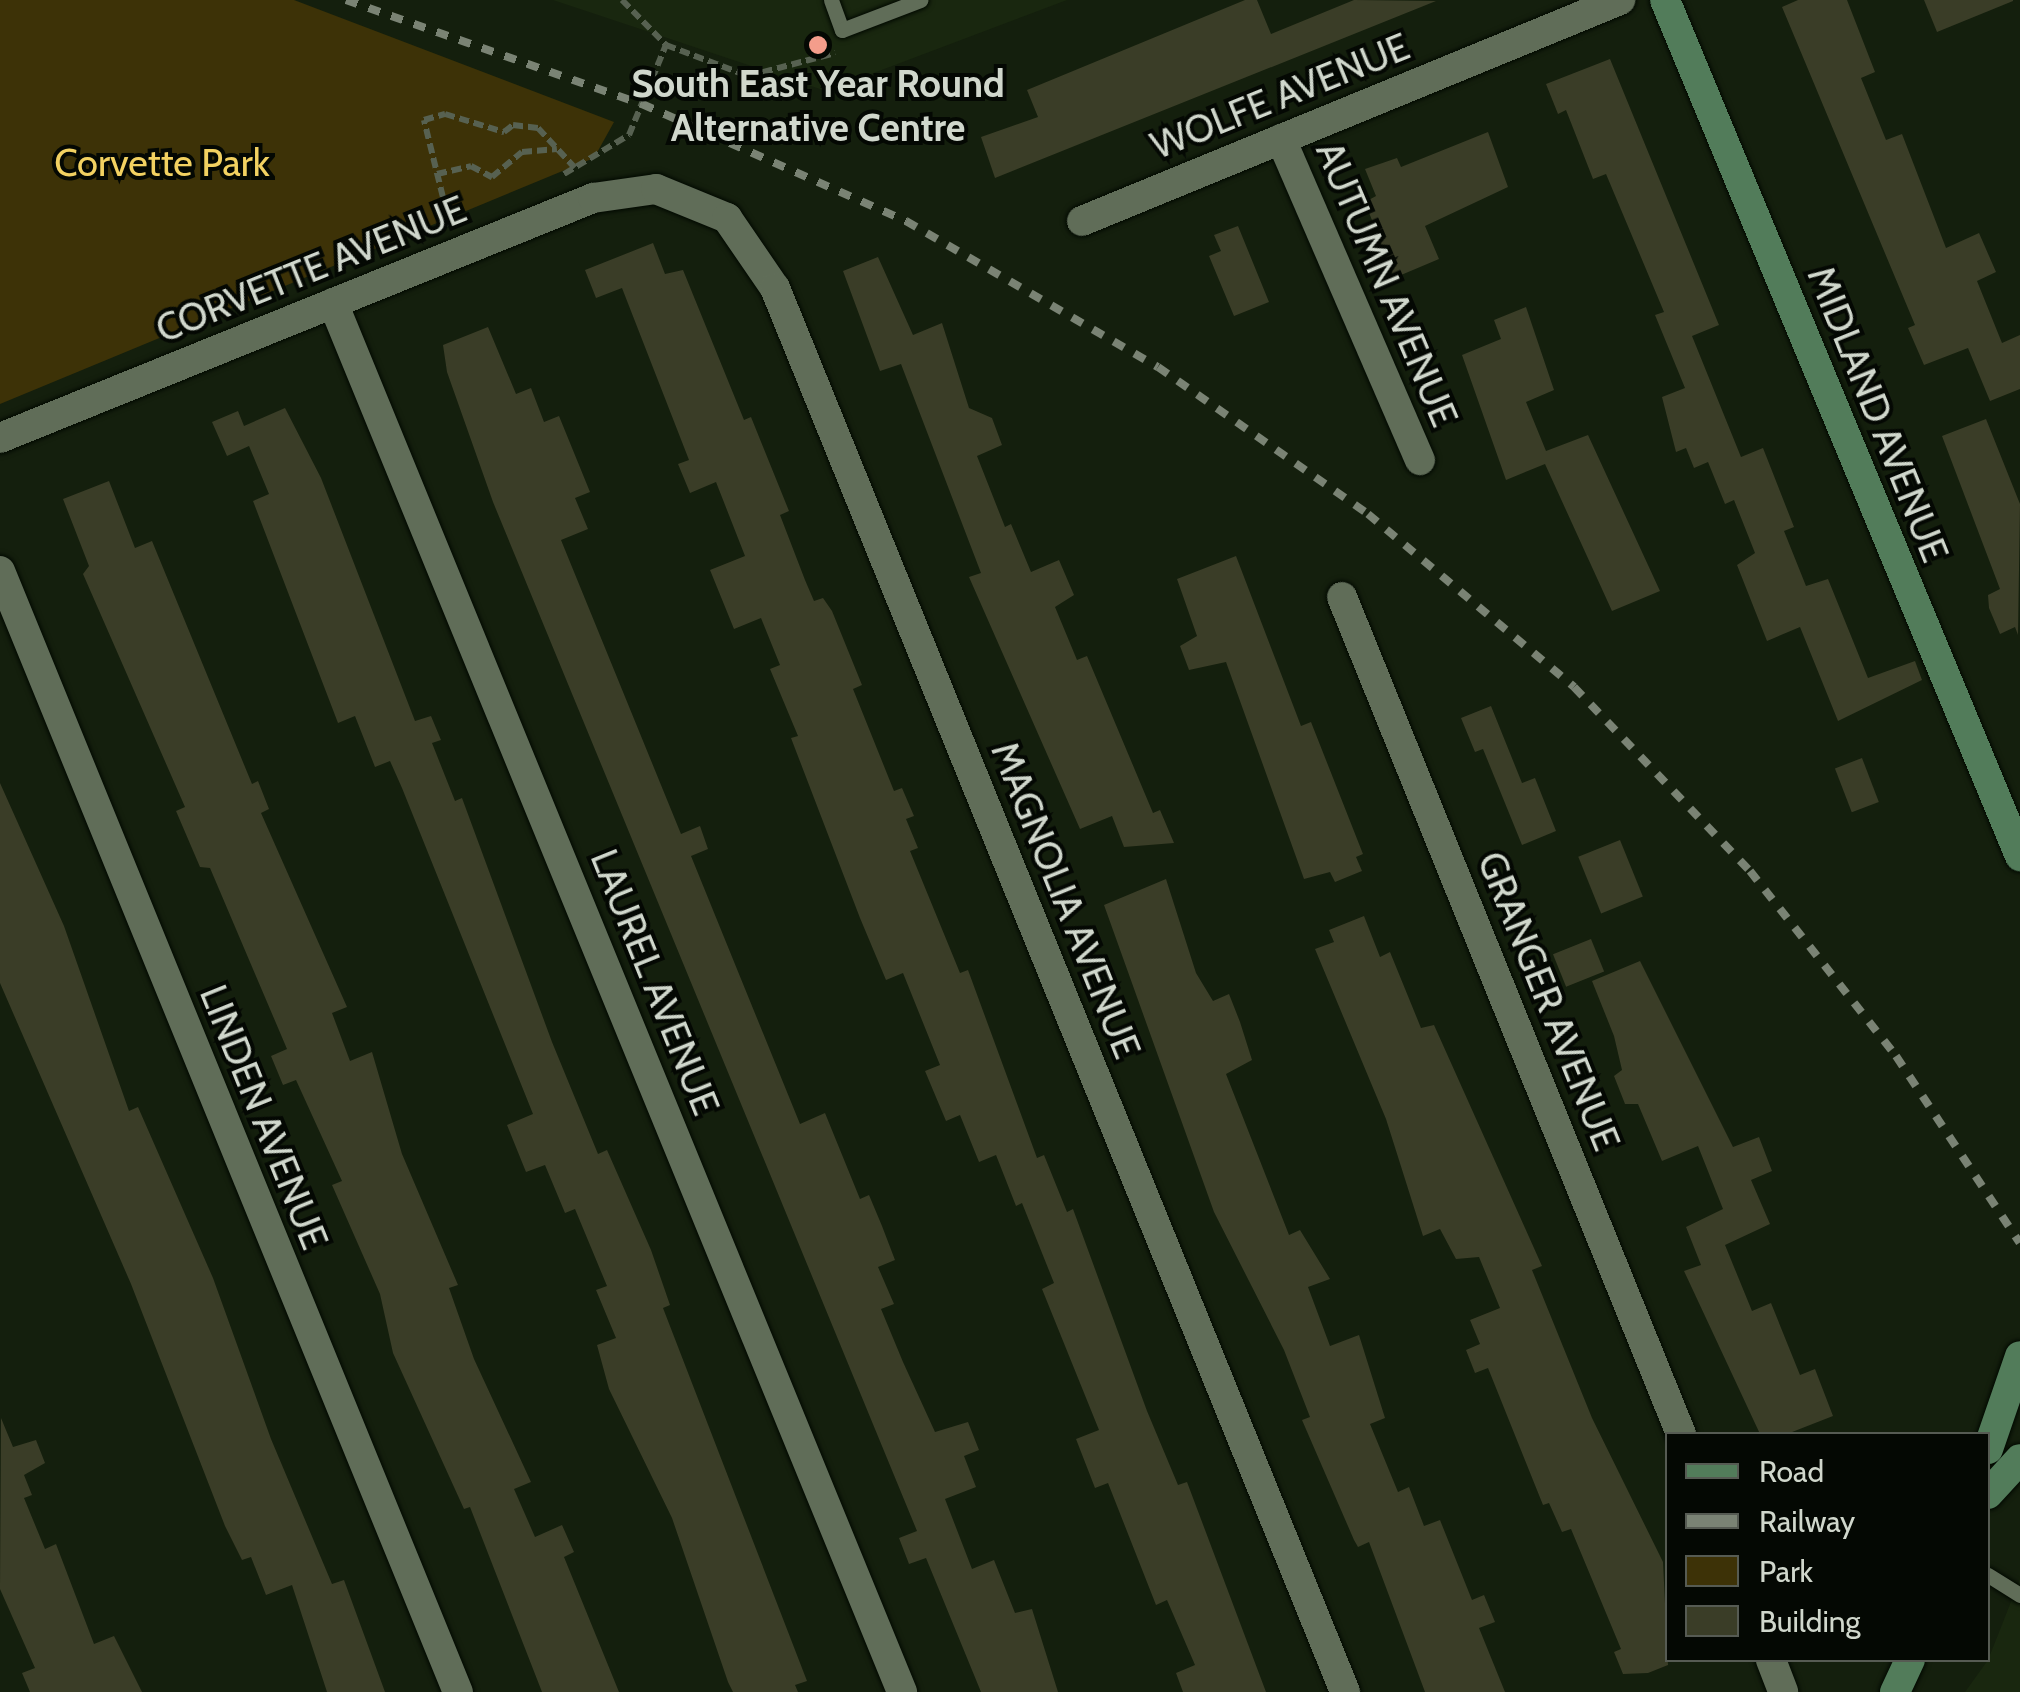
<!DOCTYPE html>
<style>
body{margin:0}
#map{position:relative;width:2020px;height:1692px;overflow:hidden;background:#141f0d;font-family:Cabin,sans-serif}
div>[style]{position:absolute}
.built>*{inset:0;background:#19270f}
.green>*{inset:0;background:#3d3207}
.building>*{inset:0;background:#3a3d27;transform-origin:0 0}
.path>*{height:6px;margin-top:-3px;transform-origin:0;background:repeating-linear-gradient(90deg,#576151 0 10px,transparent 0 15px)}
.roads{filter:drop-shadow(0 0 2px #020900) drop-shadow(0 0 2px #020900)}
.lane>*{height:15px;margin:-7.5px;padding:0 7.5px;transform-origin:7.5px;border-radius:7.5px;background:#606d58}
.street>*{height:30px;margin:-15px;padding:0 15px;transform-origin:15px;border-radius:15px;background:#606d58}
.secondary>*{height:30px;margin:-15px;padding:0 15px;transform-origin:15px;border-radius:15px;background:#527c5a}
.rail>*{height:8px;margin-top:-4px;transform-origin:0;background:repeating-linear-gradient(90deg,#7a8374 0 12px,transparent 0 24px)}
.dots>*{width:28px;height:28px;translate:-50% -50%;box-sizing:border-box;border:5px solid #040803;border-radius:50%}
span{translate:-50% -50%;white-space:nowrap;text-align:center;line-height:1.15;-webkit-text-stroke:8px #040803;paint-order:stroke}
.poi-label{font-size:38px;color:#d0d7cc;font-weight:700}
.street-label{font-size:38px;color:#d0d7cc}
.park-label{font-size:38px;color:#f2d161}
.legend{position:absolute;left:1665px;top:1432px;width:325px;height:230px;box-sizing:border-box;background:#040803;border:2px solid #565b53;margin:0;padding:12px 18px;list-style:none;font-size:30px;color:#d0d7cc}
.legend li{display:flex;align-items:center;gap:20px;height:50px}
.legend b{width:50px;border:2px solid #565b53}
</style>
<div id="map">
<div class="built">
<i style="clip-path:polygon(553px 0,1067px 0,826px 91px)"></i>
<i style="clip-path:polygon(2020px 1579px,2020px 1692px,1965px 1692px,1988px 1660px)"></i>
</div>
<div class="green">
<i style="clip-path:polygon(0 0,294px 0,614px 122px,594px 158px,0 404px)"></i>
</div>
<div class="building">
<i style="clip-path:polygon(1245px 0,1257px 0,1271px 34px,1354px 0,1436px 1px,995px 178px,981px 137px,1038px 117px,1027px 90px)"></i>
<i style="clip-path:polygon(1798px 0,1847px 0,1875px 72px,1861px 78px,1886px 140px,1902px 134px,1946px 248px,1979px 233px,1996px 272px,1977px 281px,2002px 343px,2020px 335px,2020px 389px,1990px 401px,1968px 348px,1924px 365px,1908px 328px,1915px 325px,1782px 7px)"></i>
<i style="clip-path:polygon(1924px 0,2013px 0,2013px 1px,1937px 32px)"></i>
<i style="clip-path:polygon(1610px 59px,1719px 325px,1692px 336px,1741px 457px,1763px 448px,1794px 527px,1784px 531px,1806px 586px,1828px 579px,1868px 678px,1915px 661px,1922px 680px,1838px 721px,1800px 627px,1767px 641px,1737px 565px,1755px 553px,1734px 500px,1725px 504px,1708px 462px,1694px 468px,1686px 448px,1676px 452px,1662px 397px,1685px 388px,1655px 315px,1664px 312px,1606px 174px,1593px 179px,1566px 110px,1558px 114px,1546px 84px)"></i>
<i style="clip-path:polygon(1488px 132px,1508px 187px,1425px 226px,1439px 259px,1394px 278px,1365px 202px,1376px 196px,1365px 169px,1397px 158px,1401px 167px)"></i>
<i style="clip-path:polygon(1238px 226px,1269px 302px,1234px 316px,1209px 256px,1221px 251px,1214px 235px)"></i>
<i style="clip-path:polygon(653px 243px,665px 274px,683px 270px,744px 420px,751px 417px,789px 511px,780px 515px,805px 580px,814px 601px,823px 598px,832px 611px,862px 685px,853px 689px,894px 791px,902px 788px,914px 816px,906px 819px,918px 848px,910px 851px,960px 973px,968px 970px,1037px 1158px,1044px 1155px,1067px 1212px,1073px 1209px,1147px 1411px,1178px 1485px,1187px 1482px,1266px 1692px,1183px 1692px,1176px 1673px,1195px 1665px,1167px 1600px,1156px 1605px,1108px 1483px,1095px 1488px,1076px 1439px,1099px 1430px,1042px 1289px,1054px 1283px,1022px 1203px,1016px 1206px,996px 1155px,979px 1162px,960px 1115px,946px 1121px,925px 1071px,940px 1065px,903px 973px,886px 980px,860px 918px,791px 738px,798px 736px,770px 669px,780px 665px,761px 618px,734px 629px,710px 570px,745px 556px,716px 482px,690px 493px,678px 464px,689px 460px,622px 288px,596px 298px,585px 270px)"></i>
<i style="clip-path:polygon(878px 257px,913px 335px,942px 323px,969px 408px,992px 418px,1002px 445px,977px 456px,1005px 527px,1011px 524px,1031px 572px,1059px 560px,1074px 595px,1055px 607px,1077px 660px,1087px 656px,1153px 813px,1160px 810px,1174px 843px,1124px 847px,1112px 816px,1080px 829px,969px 577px,981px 573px,901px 364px,880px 371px,843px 271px)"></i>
<i style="clip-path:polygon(1526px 307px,1554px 390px,1526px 402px,1546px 451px,1588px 435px,1660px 591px,1612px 611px,1545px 464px,1506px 480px,1462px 355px,1501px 339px,1494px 320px)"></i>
<i style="clip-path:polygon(488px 327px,516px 394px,531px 388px,544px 422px,559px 416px,579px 465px,590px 492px,575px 498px,588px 529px,561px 540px,681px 834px,700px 826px,708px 849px,691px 856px,800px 1124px,825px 1113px,860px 1199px,869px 1195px,882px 1226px,895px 1260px,878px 1267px,894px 1304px,881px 1309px,903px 1362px,935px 1432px,968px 1422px,979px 1450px,964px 1456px,976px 1487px,945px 1499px,972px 1569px,994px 1560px,1015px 1613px,1032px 1609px,1058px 1692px,981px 1692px,926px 1558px,909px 1564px,899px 1538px,917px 1531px,493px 502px,447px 372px,443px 345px)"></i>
<i style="clip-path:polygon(285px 408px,321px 478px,415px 721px,431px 716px,441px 740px,432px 743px,455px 801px,462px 798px,552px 1042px,598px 1154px,607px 1150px,651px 1250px,670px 1305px,663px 1308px,807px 1681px,795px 1685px,798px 1692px,733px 1692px,728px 1682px,672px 1518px,609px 1389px,597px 1345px,616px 1338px,596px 1290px,607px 1286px,575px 1209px,565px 1213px,545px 1165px,526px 1172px,507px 1125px,533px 1114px,402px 788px,390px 761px,375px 767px,355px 716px,338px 723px,253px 501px,269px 494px,249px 446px,227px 456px,212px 422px,238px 411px,244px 426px)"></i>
<i style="clip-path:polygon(1986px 419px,2020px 504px,2018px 635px,2015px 627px,2000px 634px,1989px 608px,1988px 595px,2000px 589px,1942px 436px)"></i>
<i style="clip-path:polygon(109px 481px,135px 548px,152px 541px,252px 784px,258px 781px,269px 809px,261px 813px,347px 1007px,332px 1013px,350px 1061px,372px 1052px,402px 1154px,458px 1285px,449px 1288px,474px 1359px,531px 1482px,514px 1489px,535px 1537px,562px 1525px,574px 1552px,564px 1557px,619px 1692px,542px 1692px,470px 1507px,464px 1509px,393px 1353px,380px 1294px,332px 1185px,342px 1181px,296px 1080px,283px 1085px,271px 1056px,287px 1049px,210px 868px,200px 867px,176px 811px,185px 807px,83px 574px,89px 566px,63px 499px)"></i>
<i style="clip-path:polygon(1236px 556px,1301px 726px,1311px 722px,1363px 854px,1356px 857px,1362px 871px,1335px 882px,1330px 872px,1304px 879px,1226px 662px,1189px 670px,1180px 646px,1197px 636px,1177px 579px)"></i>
<i style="clip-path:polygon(1491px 706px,1522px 783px,1535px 778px,1556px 831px,1522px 845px,1483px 749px,1475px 752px,1461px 718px)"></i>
<i style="left:1862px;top:758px;width:47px;height:29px;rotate:69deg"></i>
<i style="clip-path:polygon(0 783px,64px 926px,129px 1111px,138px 1107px,213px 1278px,271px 1439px,332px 1584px,344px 1580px,385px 1692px,327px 1692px,292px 1585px,266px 1595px,251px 1557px,242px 1560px,225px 1526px,131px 1284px,0 983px)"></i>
<i style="left:1620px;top:840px;width:61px;height:45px;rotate:68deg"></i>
<i style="clip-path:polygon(1166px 879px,1196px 973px,1213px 1001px,1229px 994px,1240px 1022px,1252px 1060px,1226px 1074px,1289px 1235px,1300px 1230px,1330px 1279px,1308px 1287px,1330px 1346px,1359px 1335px,1385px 1418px,1370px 1424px,1398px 1492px,1409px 1487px,1424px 1526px,1440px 1520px,1472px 1600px,1484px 1595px,1495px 1622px,1479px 1628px,1505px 1692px,1425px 1692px,1369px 1542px,1358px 1547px,1354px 1540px,1302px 1420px,1310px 1417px,1284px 1350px,1214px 1212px,1104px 905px)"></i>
<i style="clip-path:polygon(1364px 916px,1380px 957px,1390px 952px,1421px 1028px,1434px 1025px,1542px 1266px,1532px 1270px,1592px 1418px,1663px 1562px,1668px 1665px,1648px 1673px,1623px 1674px,1614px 1652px,1621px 1649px,1571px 1529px,1562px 1532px,1549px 1503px,1543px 1505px,1488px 1368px,1475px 1373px,1466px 1350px,1480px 1344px,1470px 1320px,1500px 1308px,1479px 1257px,1456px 1259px,1440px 1229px,1423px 1236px,1386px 1119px,1315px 949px,1334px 942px,1329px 930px)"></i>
<i style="left:1591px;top:939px;width:35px;height:41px;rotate:68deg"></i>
<i style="clip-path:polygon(1640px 961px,1733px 1147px,1759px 1137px,1772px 1171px,1751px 1180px,1770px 1224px,1725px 1245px,1752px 1311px,1771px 1303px,1800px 1375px,1815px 1369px,1833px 1416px,1787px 1434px,1760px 1434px,1684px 1271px,1701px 1265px,1686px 1227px,1723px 1209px,1698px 1146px,1662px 1161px,1638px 1104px,1625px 1104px,1614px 1076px,1622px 1070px,1614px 1036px,1592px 981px)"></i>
<i style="clip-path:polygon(1px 1418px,13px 1447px,36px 1440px,45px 1463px,24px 1475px,32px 1495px,24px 1498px,45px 1549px,56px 1544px,94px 1644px,114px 1636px,142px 1692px,30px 1692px,22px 1673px,35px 1668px,0 1589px)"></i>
</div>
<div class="path">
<i style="left:622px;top:0;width:63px;rotate:45.6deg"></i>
<i style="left:437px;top:174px;width:35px;rotate:-13deg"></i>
<i style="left:471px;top:166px;width:24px;rotate:28deg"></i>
<i style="left:492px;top:177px;width:39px;rotate:-40deg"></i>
<i style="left:522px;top:152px;width:35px;rotate:-5deg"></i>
<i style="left:564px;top:174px;width:76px;rotate:-31deg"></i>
<i style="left:629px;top:135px;width:97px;rotate:-67.7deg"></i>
<i style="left:666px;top:45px;width:88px;rotate:20.7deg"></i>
<i style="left:748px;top:76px;width:90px;rotate:-14.8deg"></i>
<i style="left:450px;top:226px;width:109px;rotate:-103.8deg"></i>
<i style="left:424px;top:120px;width:22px;rotate:-16deg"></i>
<i style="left:445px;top:114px;width:62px;rotate:17deg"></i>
<i style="left:504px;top:132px;width:11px;rotate:-38deg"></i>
<i style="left:513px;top:125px;width:25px;rotate:7deg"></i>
<i style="left:538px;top:128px;width:54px;rotate:47.2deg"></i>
</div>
<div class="roads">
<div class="lane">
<i style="left:831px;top:0;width:32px;rotate:70deg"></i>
<i style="left:842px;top:30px;width:84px;rotate:-21deg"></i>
<i style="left:1988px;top:1575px;width:38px;rotate:32deg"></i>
</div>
<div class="street">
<i style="left:1281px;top:139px;width:350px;rotate:66.6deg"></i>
<i style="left:1082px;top:221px;width:582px;rotate:-22.33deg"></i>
<i style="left:333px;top:303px;width:1501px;rotate:67.72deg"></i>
<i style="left:0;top:438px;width:640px;rotate:-22.03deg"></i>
<i style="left:593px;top:198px;width:64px;rotate:-8.1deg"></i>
<i style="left:656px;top:189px;width:77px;rotate:22.2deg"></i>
<i style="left:727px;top:218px;width:85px;rotate:55.6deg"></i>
<i style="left:775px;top:288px;width:1515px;rotate:67.9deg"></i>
<i style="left:0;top:571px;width:1211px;rotate:67.78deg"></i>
<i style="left:1342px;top:597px;width:903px;rotate:67.95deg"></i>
<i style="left:1771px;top:1660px;width:34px;rotate:69deg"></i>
</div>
<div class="secondary">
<i style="left:1665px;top:0;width:927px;rotate:67.48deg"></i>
<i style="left:1988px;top:1449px;width:98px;rotate:-71deg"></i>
<i style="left:1988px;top:1494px;width:47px;rotate:-47.6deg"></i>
<i style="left:1895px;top:1692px;width:35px;rotate:-65deg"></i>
</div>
</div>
<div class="rail">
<i style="left:346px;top:0;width:314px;rotate:19.4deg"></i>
<i style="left:642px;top:104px;width:289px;rotate:23.9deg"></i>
<i style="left:906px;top:221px;width:291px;rotate:30.1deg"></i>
<i style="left:1158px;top:367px;width:256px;rotate:35deg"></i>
<i style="left:1368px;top:514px;width:269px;rotate:40deg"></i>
<i style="left:1574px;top:687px;width:255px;rotate:46.3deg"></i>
<i style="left:1750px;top:871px;width:236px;rotate:51.7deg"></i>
<i style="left:1896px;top:1056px;width:224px;rotate:56.5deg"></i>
</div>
<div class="dots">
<i style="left:818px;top:45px;background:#f49d8b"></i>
</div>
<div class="poi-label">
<span style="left:818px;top:106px">South East Year Round<br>Alternative Centre</span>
</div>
<div class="street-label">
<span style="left:1280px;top:96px;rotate:-22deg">WOLFE AVENUE</span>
<span style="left:311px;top:269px;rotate:-22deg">CORVETTE AVENUE</span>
<span style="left:1387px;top:284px;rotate:67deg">AUTUMN AVENUE</span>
<span style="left:1878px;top:414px;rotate:68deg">MIDLAND AVENUE</span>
<span style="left:1066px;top:900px;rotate:68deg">MAGNOLIA AVENUE</span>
<span style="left:655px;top:982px;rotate:68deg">LAUREL AVENUE</span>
<span style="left:1549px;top:1001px;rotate:68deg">GRANGER AVENUE</span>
<span style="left:264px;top:1117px;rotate:68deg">LINDEN AVENUE</span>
</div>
<div class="park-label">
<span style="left:162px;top:163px">Corvette Park</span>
</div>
<ul class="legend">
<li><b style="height:12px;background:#527c5a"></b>Road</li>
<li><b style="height:12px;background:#7a8374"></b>Railway</li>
<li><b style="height:28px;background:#3d3207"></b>Park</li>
<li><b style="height:28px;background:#3a3d27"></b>Building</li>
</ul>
</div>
